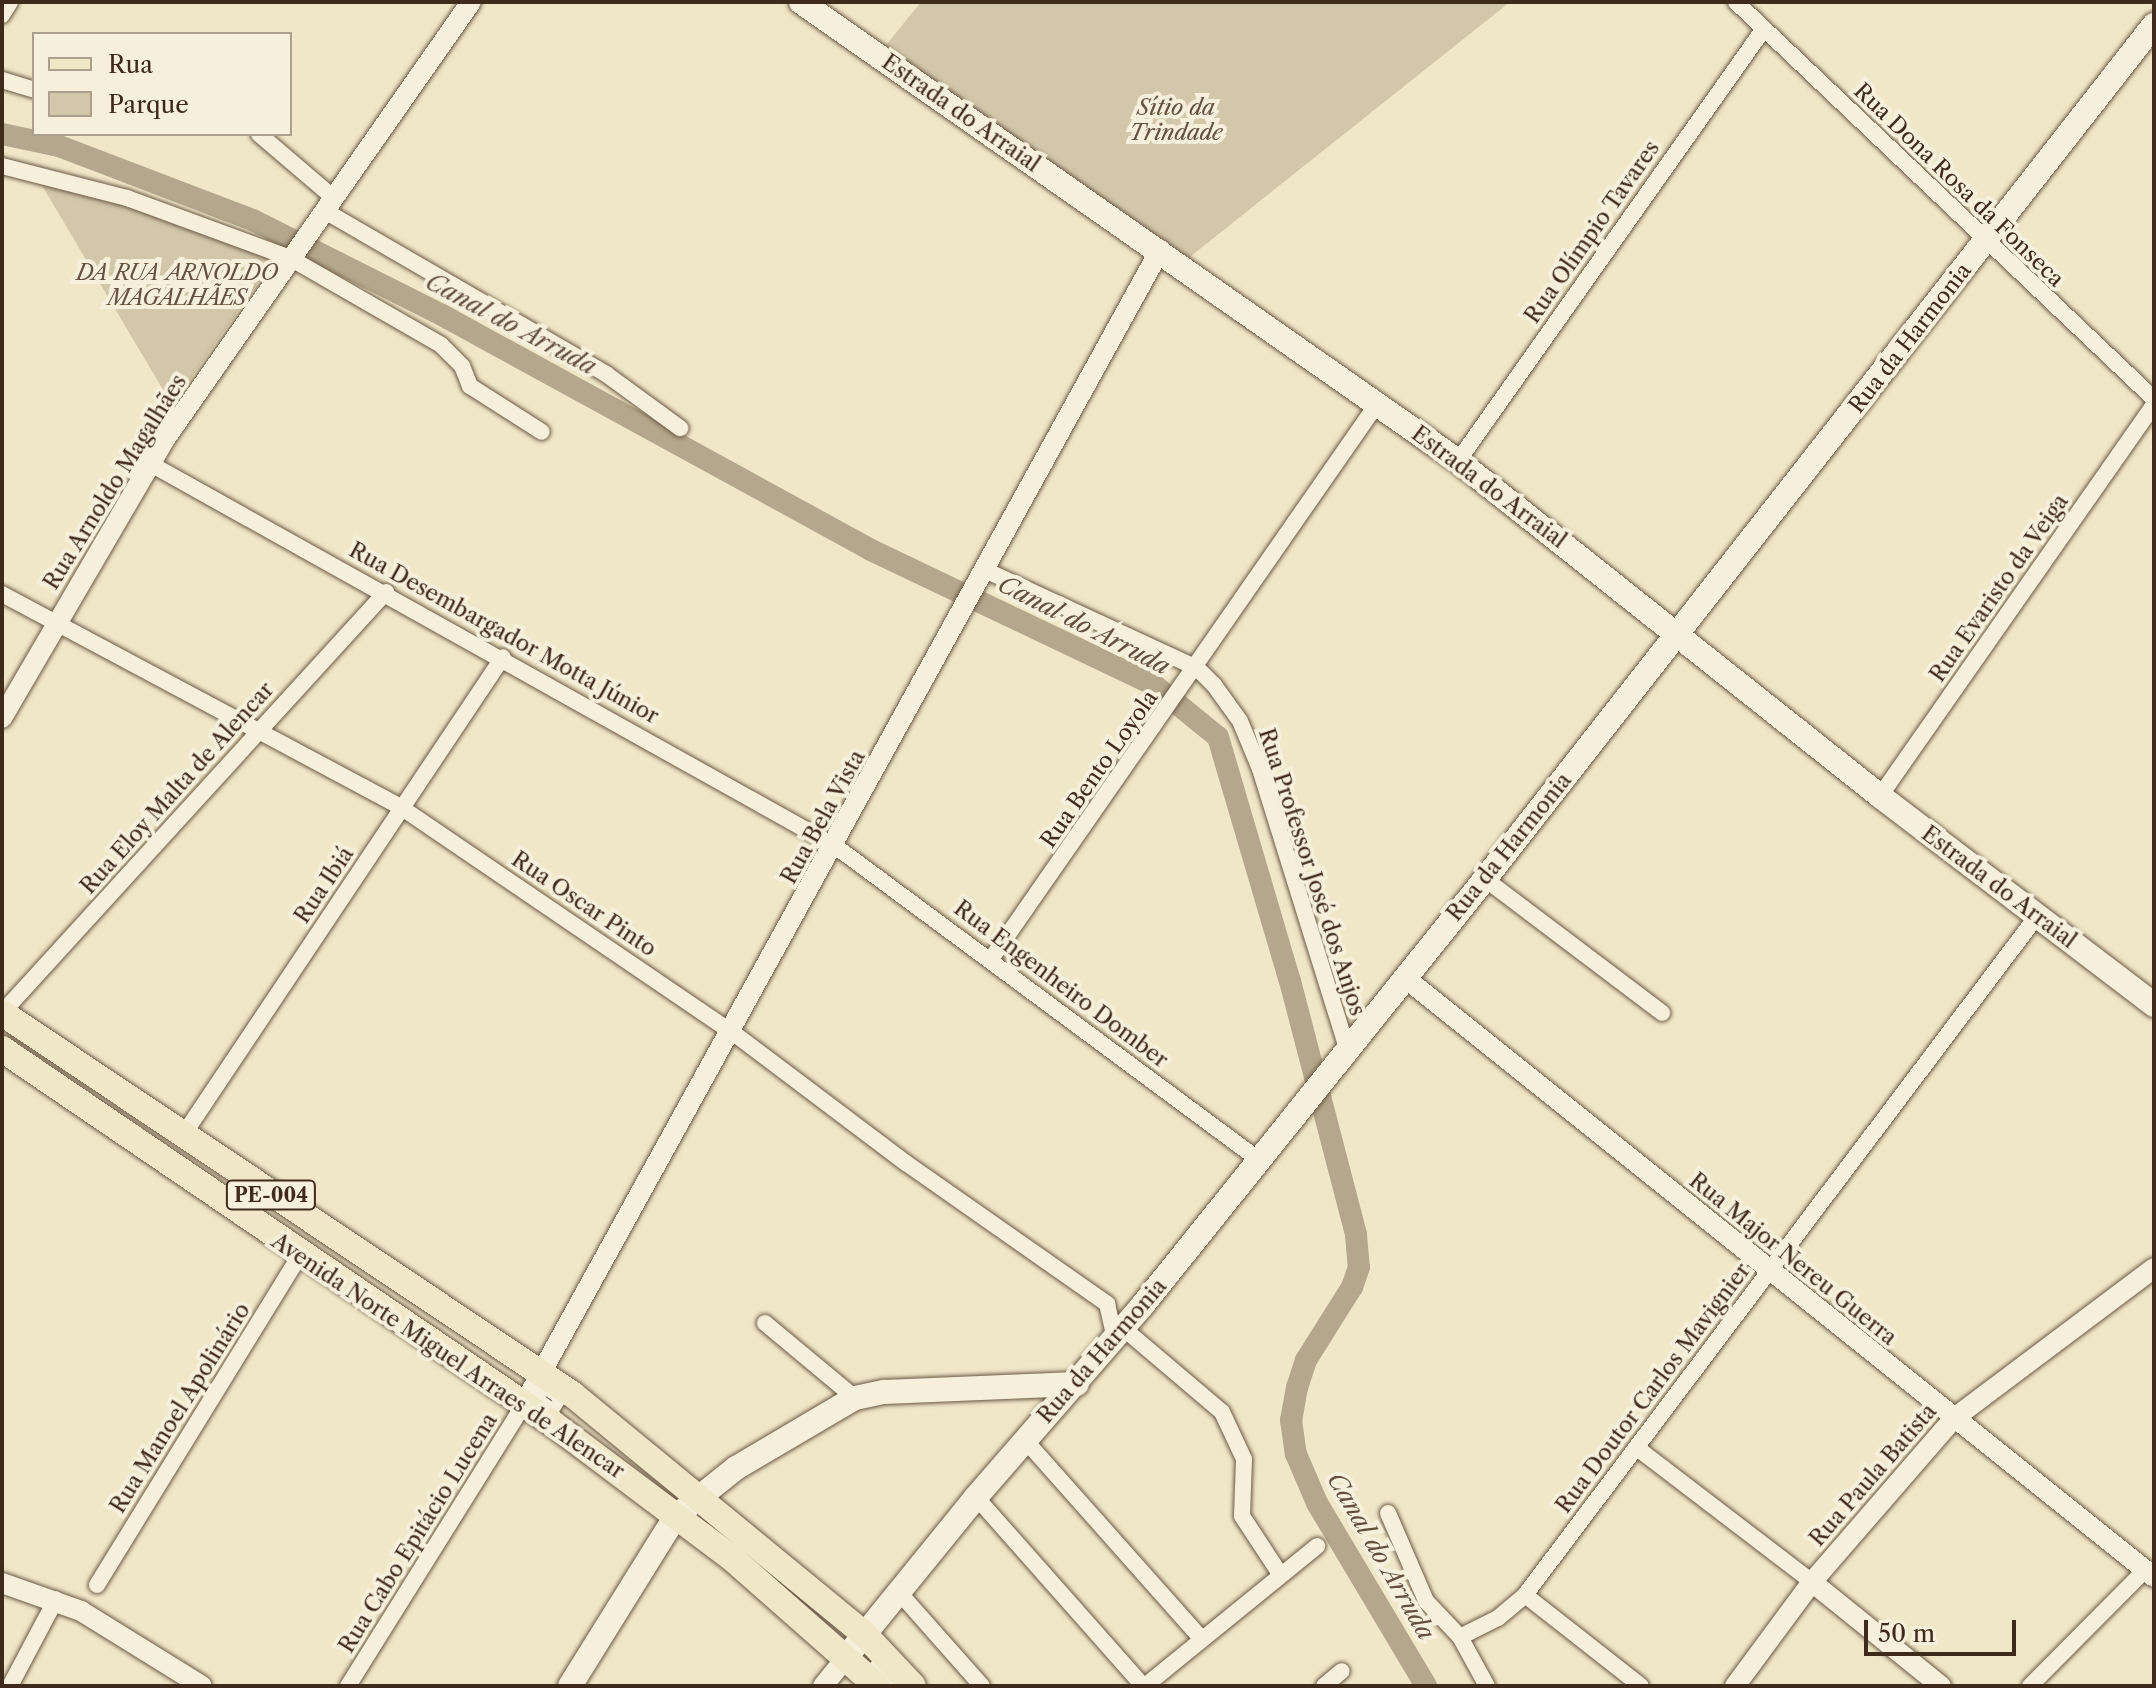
<!DOCTYPE html>
<meta charset="utf-8">
<style>
body{margin:0}
#map{position:relative;width:2156px;height:1688px;overflow:hidden;background:#f0e7c8;font-family:"Libre Caslon Text",serif}
div>[style]{position:absolute}
.green>*{inset:0;background:#d2c7ab}
.canal>*{height:22px;margin:-11px;padding:0 11px;transform-origin:11px;border-radius:11px;background:#b4a78d}
.roads{filter:drop-shadow(0 0 2px #6b5946) drop-shadow(0 0 2px #6b5946)}
.pedestrian>*{height:12px;margin:-6px;padding:0 6px;transform-origin:6px;border-radius:6px;background:#f5efdb}
.minor>*{height:16px;margin:-8px;padding:0 8px;transform-origin:8px;border-radius:8px;background:#f5efdb}
.tertiary>*{height:20px;margin:-10px;padding:0 10px;transform-origin:10px;border-radius:10px;background:#f5efdb}
.secondary>*{height:24px;margin:-12px;padding:0 12px;transform-origin:12px;border-radius:12px;background:#f5efdb}
.primary>*{height:26px;margin:-13px;padding:0 13px;transform-origin:13px;border-radius:13px;background:#f0e7c8}
span{translate:-50% -50%;white-space:nowrap;text-align:center;line-height:1.15;-webkit-text-stroke:8px #f5efdb;paint-order:stroke}
.shield-label span{padding:2px 6px;background:#f5efdb;border:2px solid;border-radius:6px;-webkit-text-stroke-width:0}
.shield-label{font-size:20px;color:#3f2a1b;font-weight:700}
.park-label{font-size:22px;color:#64513f;font-style:italic}
.street-label{font-size:22px;color:#3f2a1b}
.water-label{font-size:24px;color:#62503d;font-style:italic}
.frame{position:absolute;inset:0;border:4px solid #3f2a1b;pointer-events:none}
.legend{position:absolute;left:32px;top:32px;width:260px;height:104px;box-sizing:border-box;background:#f5efdb;border:2px solid #aca08e;margin:0;padding:10px 14px;list-style:none;font-size:24px;color:#3f2a1b}
.legend li{display:flex;align-items:center;gap:16px;height:40px}
.legend b{width:40px;border:2px solid #aca08e}
.scale{position:absolute;left:1864px;top:1620px;width:152px;height:36px;box-sizing:border-box;border:4px solid #3f2a1b;border-top:0;padding-left:10px;font-size:24px;line-height:28px;white-space:nowrap;color:#3f2a1b;-webkit-text-stroke:6px #f5efdb;paint-order:stroke}
</style>
<div id="map">
<div class="green">
<i style="clip-path:polygon(921px 2px,1510px 2px,1181px 264px,878px 55px)"></i>
<i style="clip-path:polygon(40px 182px,79px 188px,276px 257px,172px 405px)"></i>
</div>
<div class="canal">
<i style="left:2px;top:134px;width:58px;rotate:11.9deg"></i>
<i style="left:59px;top:146px;width:208px;rotate:20.9deg"></i>
<i style="left:253px;top:220px;width:212px;rotate:26.7deg"></i>
<i style="left:442px;top:315px;width:489px;rotate:28.7deg"></i>
<i style="left:871px;top:550px;width:314px;rotate:25.5deg"></i>
<i style="left:1154px;top:685px;width:82px;rotate:39.1deg"></i>
<i style="left:1218px;top:737px;width:254px;rotate:73.6deg"></i>
<i style="left:1290px;top:981px;width:262px;rotate:75.4deg"></i>
<i style="left:1356px;top:1235px;width:32px;rotate:85deg"></i>
<i style="left:1359px;top:1267px;width:21px;rotate:109deg"></i>
<i style="left:1352px;top:1287px;width:86px;rotate:122.2deg"></i>
<i style="left:1306px;top:1360px;width:28px;rotate:108deg"></i>
<i style="left:1297px;top:1387px;width:34px;rotate:100deg"></i>
<i style="left:1291px;top:1420px;width:34px;rotate:82deg"></i>
<i style="left:1296px;top:1454px;width:53px;rotate:66.8deg"></i>
<i style="left:1317px;top:1503px;width:213px;rotate:59.2deg"></i>
</div>
<div class="roads">
<div class="pedestrian">
<i style="left:545px;top:1388px;width:19px;rotate:36deg"></i>
<i style="left:560px;top:1399px;width:13px;rotate:122deg"></i>
<i style="left:553px;top:1410px;width:20px;rotate:-143deg"></i>
<i style="left:537px;top:1398px;width:13px;rotate:-51deg"></i>
<i style="left:885px;top:1664px;width:6px;rotate:-135deg"></i>
<i style="left:881px;top:1660px;width:9px;rotate:131deg"></i>
<i style="left:875px;top:1667px;width:27px;rotate:45deg"></i>
</div>
<div class="minor">
<i style="left:1736px;top:2px;width:576px;rotate:43.52deg"></i>
<i style="left:2px;top:15px;width:15px;rotate:-58deg"></i>
<i style="left:2px;top:80px;width:34px;rotate:17deg"></i>
<i style="left:259px;top:134px;width:99px;rotate:40.5deg"></i>
<i style="left:2px;top:166px;width:129px;rotate:14.4deg"></i>
<i style="left:127px;top:198px;width:174px;rotate:20.2deg"></i>
<i style="left:290px;top:258px;width:174px;rotate:29.9deg"></i>
<i style="left:441px;top:345px;width:30px;rotate:45deg"></i>
<i style="left:462px;top:366px;width:22px;rotate:68deg"></i>
<i style="left:470px;top:386px;width:85px;rotate:32.6deg"></i>
<i style="left:325px;top:211px;width:325px;rotate:30.1deg"></i>
<i style="left:606px;top:374px;width:92px;rotate:36.1deg"></i>
<i style="left:1458px;top:461px;width:528px;rotate:-54.71deg"></i>
<i style="left:149px;top:463px;width:786px;rotate:29.18deg"></i>
<i style="left:835px;top:846px;width:528px;rotate:36.52deg"></i>
<i style="left:985px;top:570px;width:234px;rotate:24.8deg"></i>
<i style="left:1197px;top:668px;width:24px;rotate:45deg"></i>
<i style="left:1214px;top:685px;width:44px;rotate:54.2deg"></i>
<i style="left:1240px;top:721px;width:52px;rotate:67.4deg"></i>
<i style="left:1260px;top:769px;width:293px;rotate:72.7deg"></i>
<i style="left:2px;top:594px;width:454px;rotate:28.1deg"></i>
<i style="left:402px;top:808px;width:399px;rotate:34.2deg"></i>
<i style="left:732px;top:1032px;width:218px;rotate:37deg"></i>
<i style="left:906px;top:1163px;width:246px;rotate:35deg"></i>
<i style="left:1107px;top:1304px;width:35px;rotate:77deg"></i>
<i style="left:1880px;top:796px;width:477px;rotate:-55deg"></i>
<i style="left:1485px;top:879px;width:222px;rotate:37.1deg"></i>
<i style="left:991px;top:959px;width:676px;rotate:-55.18deg"></i>
<i style="left:2px;top:1013px;width:570px;rotate:-47.63deg"></i>
<i style="left:182px;top:1137px;width:577px;rotate:-56.23deg"></i>
<i style="left:765px;top:1323px;width:117px;rotate:39.8deg"></i>
<i style="left:1123px;top:1328px;width:130px;rotate:40.3deg"></i>
<i style="left:1222px;top:1412px;width:52px;rotate:64.9deg"></i>
<i style="left:1244px;top:1459px;width:57px;rotate:92deg"></i>
<i style="left:1242px;top:1516px;width:69px;rotate:56.8deg"></i>
<i style="left:1025px;top:1440px;width:265px;rotate:48.4deg"></i>
<i style="left:1637px;top:1448px;width:220px;rotate:37.4deg"></i>
<i style="left:976px;top:1497px;width:252px;rotate:48.5deg"></i>
<i style="left:1388px;top:1513px;width:96px;rotate:66.6deg"></i>
<i style="left:1426px;top:1601px;width:50px;rotate:46.6deg"></i>
<i style="left:1460px;top:1637px;width:56px;rotate:61.1deg"></i>
<i style="left:97px;top:1585px;width:389px;rotate:-58.4deg"></i>
<i style="left:897px;top:1590px;width:128px;rotate:48.5deg"></i>
<i style="left:1525px;top:1595px;width:147px;rotate:38.1deg"></i>
<i style="left:1460px;top:1637px;width:42px;rotate:-26.6deg"></i>
<i style="left:1498px;top:1618px;width:35px;rotate:-40deg"></i>
<i style="left:1525px;top:1595px;width:850px;rotate:-52.98deg"></i>
<i style="left:10px;top:1686px;width:98px;rotate:-62.1deg"></i>
<i style="left:348px;top:1686px;width:332px;rotate:-58deg"></i>
<i style="left:1145px;top:1686px;width:222px;rotate:-39.1deg"></i>
<i style="left:1324px;top:1686px;width:23px;rotate:-40deg"></i>
<i style="left:2030px;top:1686px;width:163px;rotate:-45.2deg"></i>
</div>
<div class="tertiary">
<i style="left:2px;top:718px;width:323px;rotate:-59.7deg"></i>
<i style="left:165px;top:439px;width:533px;rotate:-55deg"></i>
<i style="left:1404px;top:977px;width:960px;rotate:38.66deg"></i>
<i style="left:524px;top:1404px;width:1318px;rotate:-61.14deg"></i>
<i style="left:1812px;top:1582px;width:166px;rotate:38.9deg"></i>
<i style="left:2px;top:1583px;width:84px;rotate:19.5deg"></i>
<i style="left:81px;top:1611px;width:142px;rotate:31.8deg"></i>
<i style="left:823px;top:1686px;width:38px;rotate:-51deg"></i>
<i style="left:1735px;top:1686px;width:129px;rotate:-53.5deg"></i>
<i style="left:1812px;top:1582px;width:216px;rotate:-49.1deg"></i>
<i style="left:1953px;top:1419px;width:251px;rotate:-36.9deg"></i>
</div>
<div class="secondary">
<i style="left:801px;top:2px;width:801px;rotate:34.94deg"></i>
<i style="left:1458px;top:461px;width:539px;rotate:38.44deg"></i>
<i style="left:1880px;top:796px;width:345px;rotate:37.3deg"></i>
<i style="left:847px;top:1656px;width:205px;rotate:-50.9deg"></i>
<i style="left:976px;top:1497px;width:253px;rotate:-49deg"></i>
<i style="left:1142px;top:1306px;width:548px;rotate:-51.23deg"></i>
<i style="left:1485px;top:879px;width:1085px;rotate:-51.93deg"></i>
<i style="left:570px;top:1686px;width:200px;rotate:-58.1deg"></i>
<i style="left:676px;top:1516px;width:77px;rotate:-38.7deg"></i>
<i style="left:736px;top:1468px;width:138px;rotate:-30.5deg"></i>
<i style="left:855px;top:1398px;width:30px;rotate:-12deg"></i>
<i style="left:884px;top:1392px;width:193px;rotate:-2.4deg"></i>
</div>
<div class="primary">
<i style="left:2px;top:1013px;width:686px;rotate:33.76deg"></i>
<i style="left:572px;top:1394px;width:378px;rotate:39.4deg"></i>
<i style="left:864px;top:1634px;width:71px;rotate:46.7deg"></i>
<i style="left:2px;top:1049px;width:665px;rotate:34.22deg"></i>
<i style="left:552px;top:1423px;width:226px;rotate:36.9deg"></i>
<i style="left:733px;top:1559px;width:192px;rotate:41.4deg"></i>
</div>
</div>
<div class="shield-label">
<span style="left:271px;top:1195px">PE-004</span>
</div>
<div class="park-label">
<span style="left:1176px;top:120px">Sítio da<br>Trindade</span>
<span style="left:177px;top:285px">DA RUA ARNOLDO<br>MAGALHÃES</span>
</div>
<div class="street-label">
<span style="left:961px;top:113px;rotate:35deg">Estrada do Arraial</span>
<span style="left:1959px;top:185px;rotate:44deg">Rua Dona Rosa da Fonseca</span>
<span style="left:1592px;top:232px;rotate:-55deg">Rua Olímpio Tavares</span>
<span style="left:1910px;top:338px;rotate:-52deg">Rua da Harmonia</span>
<span style="left:115px;top:482px;rotate:-58deg">Rua Arnoldo Magalhães</span>
<span style="left:1489px;top:487px;rotate:37deg">Estrada do Arraial</span>
<span style="left:1999px;top:588px;rotate:-55deg">Rua Evaristo da Veiga</span>
<span style="left:504px;top:633px;rotate:29deg">Rua Desembargador Motta Júnior</span>
<span style="left:1099px;top:769px;rotate:-55deg">Rua Bento Loyola</span>
<span style="left:177px;top:788px;rotate:-48deg">Rua Eloy Malta de Alencar</span>
<span style="left:823px;top:817px;rotate:-61deg">Rua Bela Vista</span>
<span style="left:1509px;top:847px;rotate:-51deg">Rua da Harmonia</span>
<span style="left:1312px;top:872px;rotate:72deg">Rua Professor José dos Anjos</span>
<span style="left:324px;top:885px;rotate:-56deg">Rua Ibiá</span>
<span style="left:1999px;top:887px;rotate:37deg">Estrada do Arraial</span>
<span style="left:584px;top:904px;rotate:34deg">Rua Oscar Pinto</span>
<span style="left:1061px;top:984px;rotate:37deg">Rua Engenheiro Domber</span>
<span style="left:1793px;top:1259px;rotate:39deg">Rua Major Nereu Guerra</span>
<span style="left:1102px;top:1351px;rotate:-49deg">Rua da Harmonia</span>
<span style="left:448px;top:1356px;rotate:34deg">Avenida Norte Miguel Arraes de Alencar</span>
<span style="left:1653px;top:1388px;rotate:-53deg">Rua Doutor Carlos Mavignier</span>
<span style="left:180px;top:1408px;rotate:-58deg">Rua Manoel Apolinário</span>
<span style="left:1873px;top:1475px;rotate:-49deg">Rua Paula Batista</span>
<span style="left:418px;top:1533px;rotate:-58deg">Rua Cabo Epitácio Lucena</span>
</div>
<div class="water-label">
<span style="left:511px;top:324px;rotate:28deg">Canal do Arruda</span>
<span style="left:1084px;top:625px;rotate:27deg">Canal do Arruda</span>
<span style="left:1381px;top:1556px;rotate:60deg">Canal do Arruda</span>
</div>
<div class="frame"></div>
<ul class="legend">
<li><b style="height:10px;background:#f0e7c8"></b>Rua</li>
<li><b style="height:22px;background:#d2c7ab"></b>Parque</li>
</ul>
<div class="scale">50 m</div>
</div>
